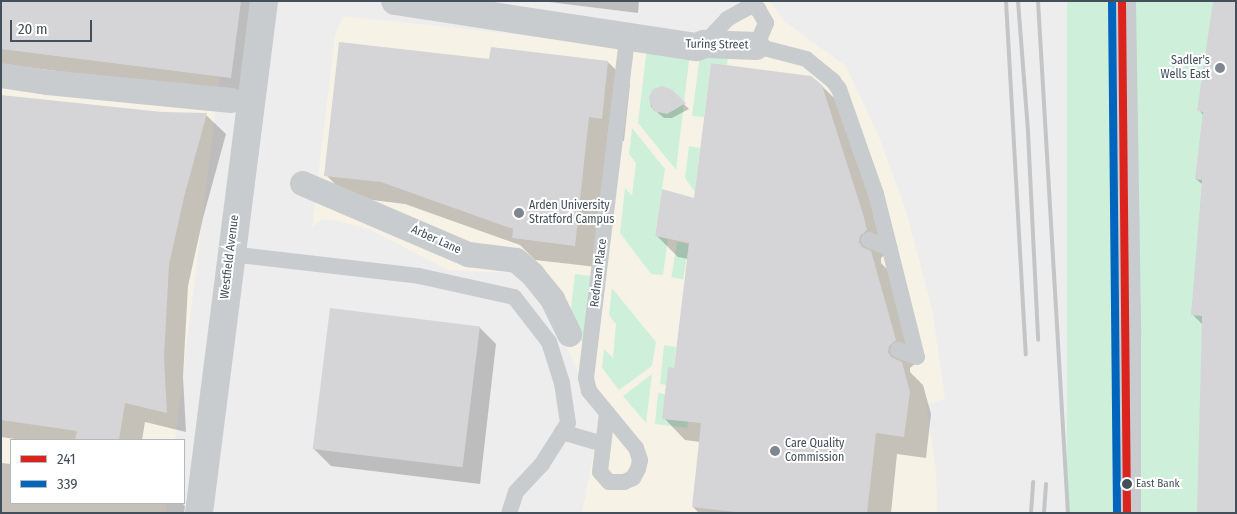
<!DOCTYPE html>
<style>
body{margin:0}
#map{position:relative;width:1237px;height:514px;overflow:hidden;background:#eeeded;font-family:"Fira Sans Condensed",sans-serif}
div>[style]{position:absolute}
.commercial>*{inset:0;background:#f7f2e6}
.green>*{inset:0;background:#cef0db;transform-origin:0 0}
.shadow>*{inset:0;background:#0003}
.building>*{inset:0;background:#d5d5d7;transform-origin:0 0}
.service>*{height:16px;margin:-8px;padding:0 8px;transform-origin:8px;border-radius:8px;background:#c9ccce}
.pedestrian>*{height:25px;margin:-12.5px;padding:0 12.5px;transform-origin:12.5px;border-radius:12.5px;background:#c9ccce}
.minor>*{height:28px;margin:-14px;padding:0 14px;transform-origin:14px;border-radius:14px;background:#c9ccce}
.tertiary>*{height:28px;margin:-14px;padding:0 14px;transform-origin:14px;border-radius:14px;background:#c9ccce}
.rail>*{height:4px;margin:-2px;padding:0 2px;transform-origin:2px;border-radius:2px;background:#c3c5c7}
.bus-1>*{height:8px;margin:-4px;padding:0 4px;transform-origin:4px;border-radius:4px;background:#dc241f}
.bus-2>*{height:8px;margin:-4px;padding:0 4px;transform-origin:4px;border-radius:4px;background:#0065bd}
.dots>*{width:14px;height:14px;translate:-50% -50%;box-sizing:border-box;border:2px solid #fff;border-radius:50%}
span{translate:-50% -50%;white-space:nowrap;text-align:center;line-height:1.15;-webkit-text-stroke:4px #fff;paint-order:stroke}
.bus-label{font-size:11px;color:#434f5b}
.left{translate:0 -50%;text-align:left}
.street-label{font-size:12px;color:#434f5b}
.poi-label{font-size:12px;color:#434f5b}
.right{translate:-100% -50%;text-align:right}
.frame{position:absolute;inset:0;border:2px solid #434f5b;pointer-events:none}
.legend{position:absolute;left:10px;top:439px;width:175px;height:65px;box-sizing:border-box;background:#fff;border:1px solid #b4b9bd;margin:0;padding:6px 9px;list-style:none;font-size:15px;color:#434f5b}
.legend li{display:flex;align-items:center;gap:10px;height:25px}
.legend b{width:25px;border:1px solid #b4b9bd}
.scale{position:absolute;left:10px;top:20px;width:82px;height:22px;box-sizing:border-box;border:2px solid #434f5b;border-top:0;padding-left:6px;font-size:15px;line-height:18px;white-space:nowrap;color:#434f5b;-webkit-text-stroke:4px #fff;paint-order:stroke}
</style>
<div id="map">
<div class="commercial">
<i style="clip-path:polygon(1px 1px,229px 1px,175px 440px,11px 440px,11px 503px,167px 503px,166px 513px,1px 513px)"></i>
<i style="clip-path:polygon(762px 1px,770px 1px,784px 21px,846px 66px,879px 137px,906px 211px,933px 313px,945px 399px,926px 404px,936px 470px,937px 513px,582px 513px,600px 419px,562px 337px,518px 273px,448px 270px,369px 229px,337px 221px,322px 219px,312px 228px,335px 35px,343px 16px,616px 45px,717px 37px)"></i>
</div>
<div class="green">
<i style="left:1067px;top:1px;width:169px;height:512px"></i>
<i style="clip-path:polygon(647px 47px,690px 52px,676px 170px,638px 123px)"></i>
<i style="clip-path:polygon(700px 54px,728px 57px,727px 65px,711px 63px,704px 117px,692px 116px)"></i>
<i style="clip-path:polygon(632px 128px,665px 169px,655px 235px,668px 239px,663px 275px,651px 274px,620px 233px,625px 188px,632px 196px,636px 163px,629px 154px)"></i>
<i style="clip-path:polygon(689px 146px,700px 148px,695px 192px,685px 178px)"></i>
<i style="left:677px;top:242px;width:12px;height:36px;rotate:9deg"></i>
<i style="clip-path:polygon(575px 274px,591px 276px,583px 343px,569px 325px)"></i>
<i style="clip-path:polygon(612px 288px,656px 342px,652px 366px,619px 390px,602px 368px,604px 349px,613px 358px,616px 324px,609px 315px)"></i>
<i style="clip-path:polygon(664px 345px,676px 347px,674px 368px,668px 368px,666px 385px,660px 384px)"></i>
<i style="clip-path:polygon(652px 374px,646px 423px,623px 396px)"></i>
<i style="clip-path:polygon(658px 393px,665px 394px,688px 422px,687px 428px,655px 424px)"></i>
</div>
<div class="shadow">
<i style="clip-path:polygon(1px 1px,260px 1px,248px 95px,1px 64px)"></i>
<i style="clip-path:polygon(541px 1px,639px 1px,638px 13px)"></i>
<i style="clip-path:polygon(1215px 1px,1203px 325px,1192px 314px,1203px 185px,1196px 179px,1203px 115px,1199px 110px)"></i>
<i style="clip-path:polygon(490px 61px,608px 62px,630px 84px,624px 141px,611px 139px,597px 267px,535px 260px,520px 245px,405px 204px,348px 197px,326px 175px)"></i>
<i style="clip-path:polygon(822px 86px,844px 108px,888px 252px,881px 258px,881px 263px,892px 274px,917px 362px,910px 368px,910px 372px,923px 385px,931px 414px,926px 458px,897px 454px,891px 513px,699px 513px,693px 507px,700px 442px,685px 440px,664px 418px,675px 369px,688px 259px,678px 257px,656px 235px)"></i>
<i style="clip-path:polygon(670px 90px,689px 109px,672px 118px,664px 118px,651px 107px,650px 98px)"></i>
<i style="clip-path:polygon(1px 97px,162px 113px,206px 115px,226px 134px,203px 218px,188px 286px,183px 377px,186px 432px,145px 422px,142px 440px,22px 440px,1px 437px)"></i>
<i style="clip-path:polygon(479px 327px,496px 344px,480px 484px,331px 466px,314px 449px)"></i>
<i style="clip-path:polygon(1px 463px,11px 464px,11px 503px,182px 503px,185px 506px,184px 513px,1px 513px)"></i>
</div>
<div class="building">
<i style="clip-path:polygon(1px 1px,241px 1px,231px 78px,1px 49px)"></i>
<i style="clip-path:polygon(1213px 1px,1236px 1px,1236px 513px,1197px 513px,1202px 316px,1191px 315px,1202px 180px,1195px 179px,1203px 112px,1197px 111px)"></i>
<i style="clip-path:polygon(339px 42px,489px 59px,491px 47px,608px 61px,602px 119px,589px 117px,575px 246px,512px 238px,513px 229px,381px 182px,324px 176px)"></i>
<i style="clip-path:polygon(711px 63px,811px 76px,822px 85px,863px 214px,867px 230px,860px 236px,859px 242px,862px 247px,871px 251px,896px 340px,889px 346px,888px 352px,891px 357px,902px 362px,910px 392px,904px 437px,876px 433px,867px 513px,744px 513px,692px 507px,701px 423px,662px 419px,668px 367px,674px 368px,689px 243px,655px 236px,662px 189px,694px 198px)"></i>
<i style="clip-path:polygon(662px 86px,671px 89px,686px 103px,667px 114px,653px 111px,649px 97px,653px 89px)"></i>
<i style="clip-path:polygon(1px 95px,162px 112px,207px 113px,184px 197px,169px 265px,164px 357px,167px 413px,125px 403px,119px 440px,75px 440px,77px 431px,1px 420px)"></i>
<i style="left:330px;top:308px;width:151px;height:142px;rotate:7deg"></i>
</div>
<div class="service">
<i style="left:704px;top:44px;width:34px;rotate:-47deg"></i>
<i style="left:727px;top:19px;width:26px;rotate:-29deg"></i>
<i style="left:750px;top:6px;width:9px;rotate:21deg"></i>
<i style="left:758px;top:9px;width:16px;rotate:60deg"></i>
<i style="left:766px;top:23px;width:25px;rotate:113deg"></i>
<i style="left:756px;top:46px;width:52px;rotate:14.6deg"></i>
<i style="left:806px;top:59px;width:35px;rotate:39deg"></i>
<i style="left:833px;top:81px;width:10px;rotate:53deg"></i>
<i style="left:839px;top:89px;width:111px;rotate:70.6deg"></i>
<i style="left:876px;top:194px;width:168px;rotate:75.9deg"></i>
<i style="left:869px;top:240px;width:22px;rotate:21deg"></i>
<i style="left:230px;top:254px;width:190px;rotate:6.6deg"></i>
<i style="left:419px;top:276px;width:97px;rotate:12.5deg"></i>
<i style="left:514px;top:297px;width:57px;rotate:52.1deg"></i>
<i style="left:549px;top:342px;width:43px;rotate:72.4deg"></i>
<i style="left:562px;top:383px;width:40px;rotate:81.5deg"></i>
<i style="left:568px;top:423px;width:49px;rotate:122.4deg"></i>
<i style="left:542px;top:464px;width:38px;rotate:133deg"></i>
<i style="left:516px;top:492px;width:22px;rotate:108deg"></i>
<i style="left:898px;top:350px;width:20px;rotate:20deg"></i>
<i style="left:607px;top:413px;width:59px;rotate:96.8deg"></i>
<i style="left:600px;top:472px;width:13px;rotate:48deg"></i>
<i style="left:609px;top:482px;width:15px"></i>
<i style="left:624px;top:482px;width:10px;rotate:-24deg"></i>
<i style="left:633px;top:478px;width:10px;rotate:-61deg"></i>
<i style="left:638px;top:469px;width:9px;rotate:-77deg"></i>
<i style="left:640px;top:460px;width:13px;rotate:-108deg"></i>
<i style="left:636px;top:448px;width:74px;rotate:-129.5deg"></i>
<i style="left:589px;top:391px;width:13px;rotate:-103deg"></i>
<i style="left:586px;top:378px;width:343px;rotate:-83.1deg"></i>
<i style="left:562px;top:432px;width:43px;rotate:16.3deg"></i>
</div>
<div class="pedestrian">
<i style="left:1px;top:75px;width:47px;rotate:8.7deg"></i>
<i style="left:47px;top:82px;width:185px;rotate:5.6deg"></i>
<i style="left:302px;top:183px;width:181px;rotate:23.2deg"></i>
<i style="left:468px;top:254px;width:48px;rotate:7.1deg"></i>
<i style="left:516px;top:260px;width:21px;rotate:41deg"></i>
<i style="left:532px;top:274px;width:32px;rotate:51deg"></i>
<i style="left:552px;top:299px;width:39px;rotate:64deg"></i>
</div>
<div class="minor">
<i style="left:395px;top:1px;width:305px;rotate:8.7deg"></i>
<i style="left:697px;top:47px;width:8px;rotate:-23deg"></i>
<i style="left:704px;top:44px;width:52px;rotate:2.2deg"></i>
<i style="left:1122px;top:1px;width:334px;rotate:89.1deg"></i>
<i style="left:1127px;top:335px;width:178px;rotate:90deg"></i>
</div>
<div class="tertiary">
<i style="left:199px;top:513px;width:516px;rotate:-82.76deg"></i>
</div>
<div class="rail">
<i style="left:1006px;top:1px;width:354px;rotate:86.8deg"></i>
<i style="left:1018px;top:1px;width:131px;rotate:85.6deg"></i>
<i style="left:1028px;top:132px;width:208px;rotate:87.2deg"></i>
<i style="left:1038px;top:1px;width:513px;rotate:86.65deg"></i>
<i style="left:1031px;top:513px;width:31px;rotate:-86deg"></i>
<i style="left:1044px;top:513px;width:29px;rotate:-86deg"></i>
</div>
<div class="bus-1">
<i style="left:1122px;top:1px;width:512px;rotate:89.44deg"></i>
</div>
<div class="bus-2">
<i style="left:1112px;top:1px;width:512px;rotate:89.44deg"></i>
</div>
<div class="dots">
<i style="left:1220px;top:68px;background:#7f868e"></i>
<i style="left:519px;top:213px;background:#7f868e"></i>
<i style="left:775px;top:451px;background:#7f868e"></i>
<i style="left:1127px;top:484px;background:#434f5b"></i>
</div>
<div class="bus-label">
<span class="left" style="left:1136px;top:484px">East Bank</span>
</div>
<div class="street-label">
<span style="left:717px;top:45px;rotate:1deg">Turing Street</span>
<span style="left:436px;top:240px;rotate:24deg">Arber Lane</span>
<span style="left:230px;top:257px;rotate:-83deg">Westfield Avenue</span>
<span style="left:599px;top:273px;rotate:-83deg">Redman Place</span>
</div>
<div class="poi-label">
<span class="right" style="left:1210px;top:68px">Sadler's<br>Wells East</span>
<span class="left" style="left:529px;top:213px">Arden University<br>Stratford Campus</span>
<span class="left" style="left:785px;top:451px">Care Quality<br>Commission</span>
</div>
<div class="frame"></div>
<ul class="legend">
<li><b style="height:6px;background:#dc241f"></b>241</li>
<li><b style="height:6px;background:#0065bd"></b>339</li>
</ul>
<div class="scale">20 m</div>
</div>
